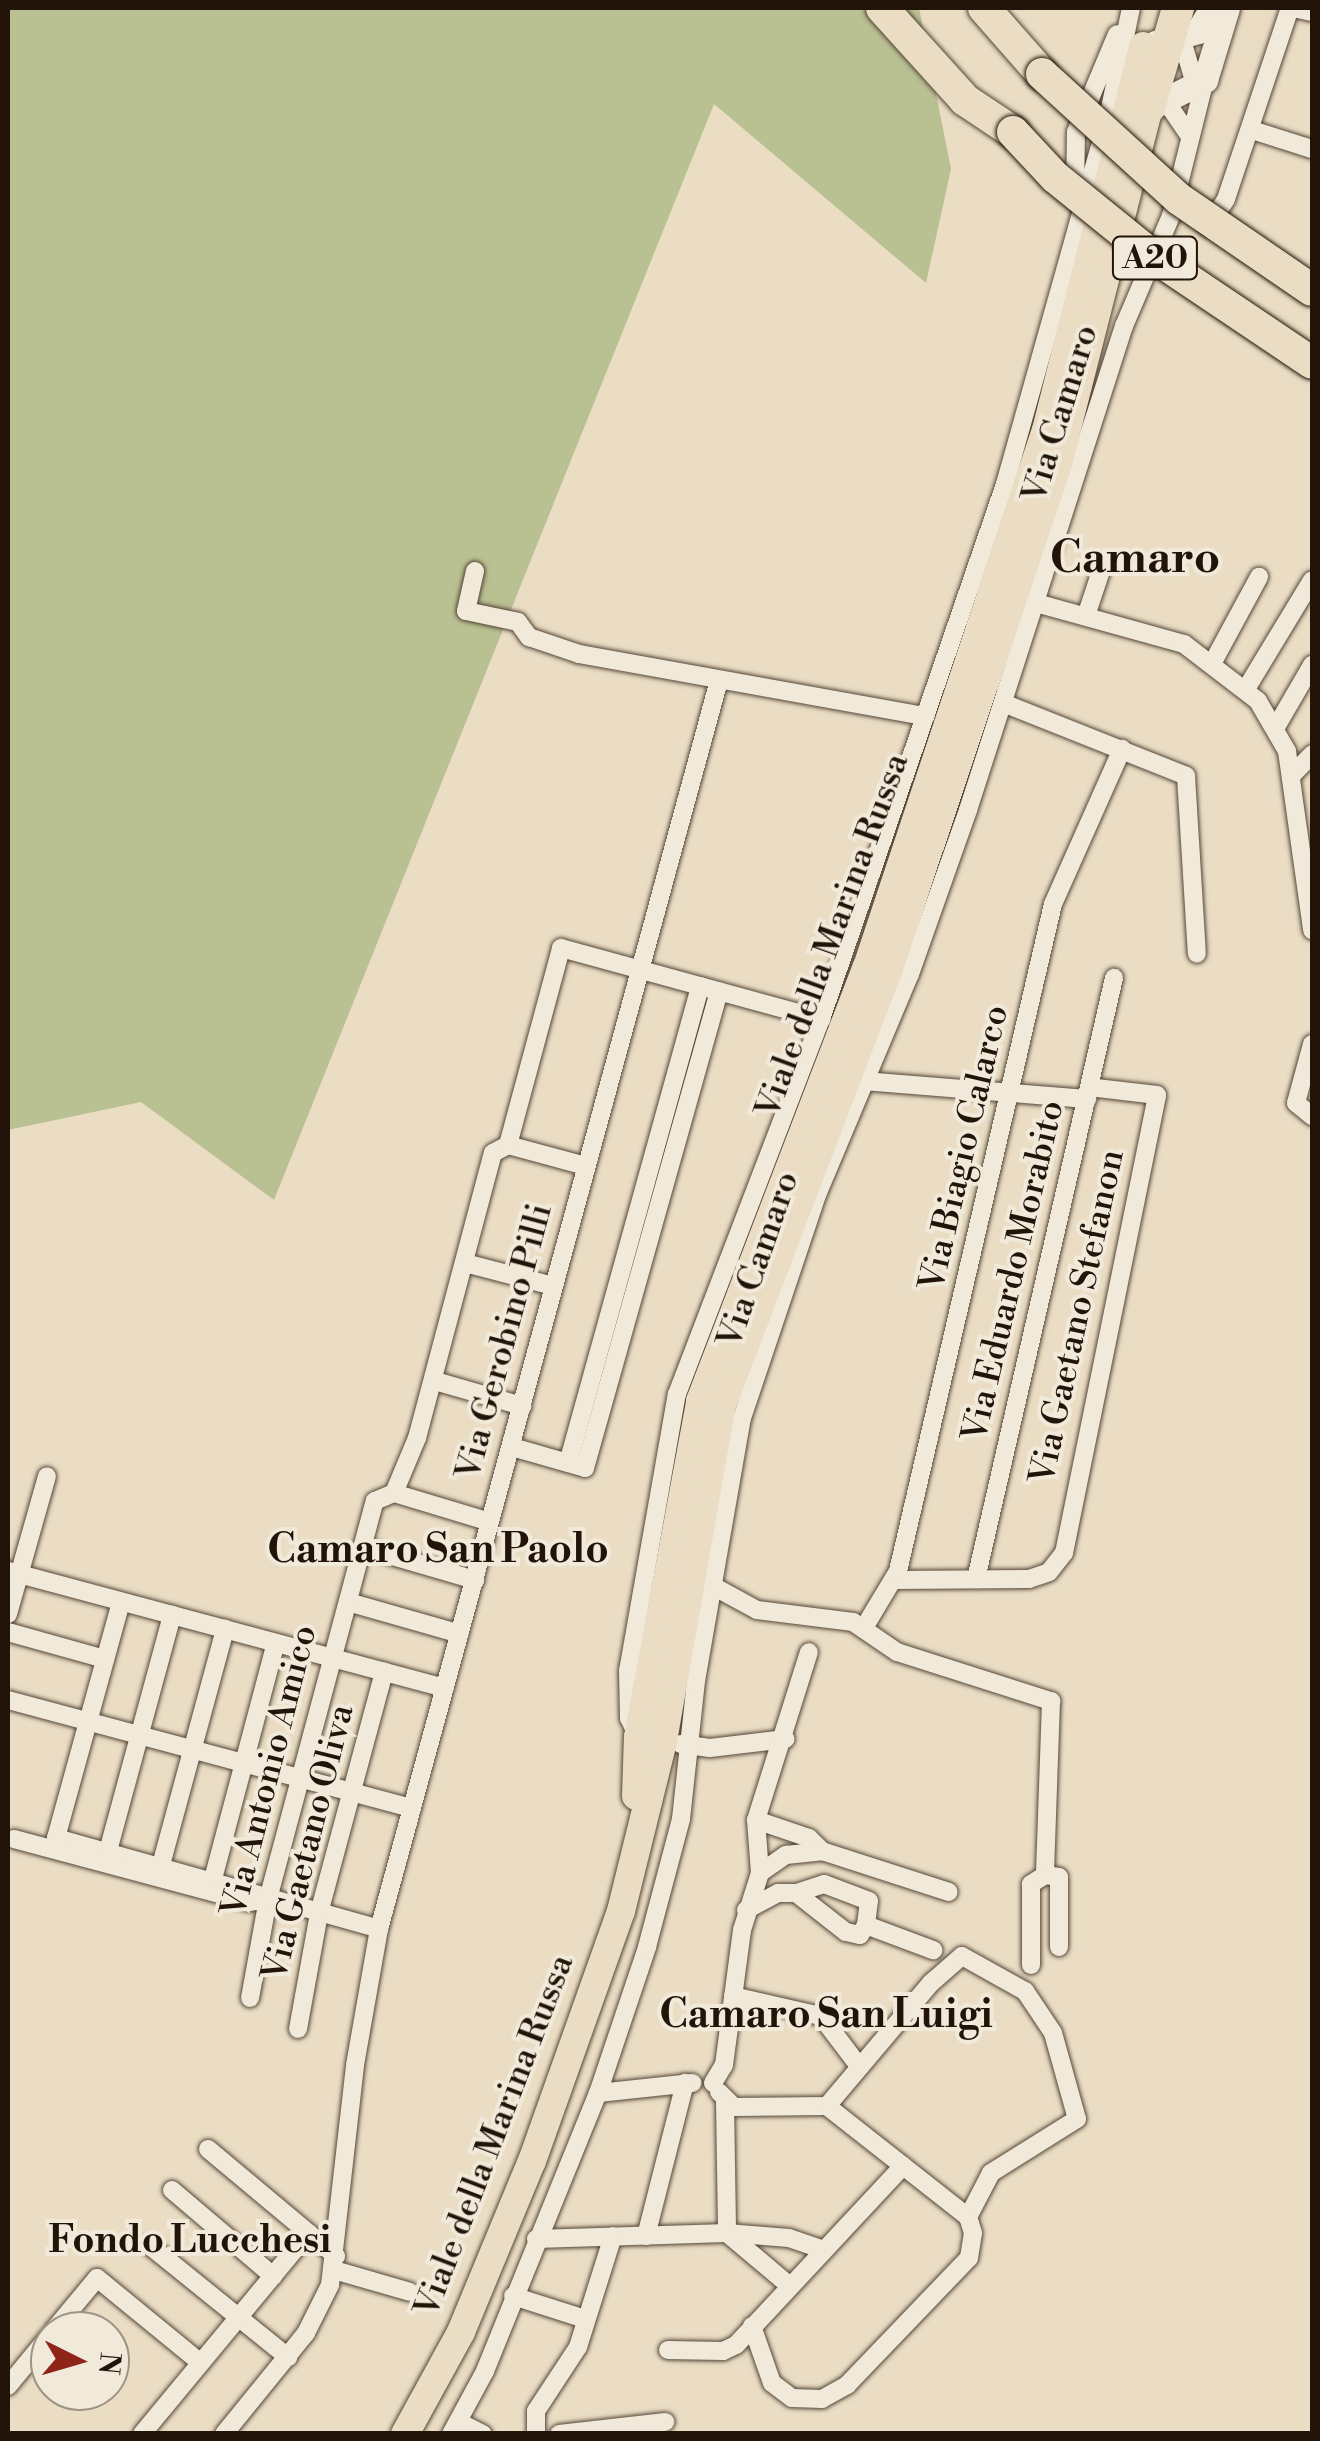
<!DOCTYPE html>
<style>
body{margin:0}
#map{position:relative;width:1320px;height:2441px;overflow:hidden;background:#eaddc4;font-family:"Libre Bodoni",serif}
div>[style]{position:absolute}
.green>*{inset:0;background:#b9c092}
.roads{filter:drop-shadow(0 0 2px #544637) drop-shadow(0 0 2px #544637)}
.street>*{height:18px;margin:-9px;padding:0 9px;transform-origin:9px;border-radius:9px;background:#f1e9d9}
.secondary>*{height:25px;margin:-12.5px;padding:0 12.5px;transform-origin:12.5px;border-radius:12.5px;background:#f1e9d9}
.primary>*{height:28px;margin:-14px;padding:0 14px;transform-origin:14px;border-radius:14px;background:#eaddc4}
.highway>*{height:32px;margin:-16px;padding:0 16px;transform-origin:16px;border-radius:16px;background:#eaddc4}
.bridges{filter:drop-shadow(0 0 2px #221408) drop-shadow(0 0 2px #221408)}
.highway-bridge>*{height:32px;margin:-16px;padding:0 16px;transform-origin:16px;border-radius:16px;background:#eaddc4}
span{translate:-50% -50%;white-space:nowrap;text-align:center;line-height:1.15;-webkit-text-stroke:8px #f1e9d9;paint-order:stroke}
.shield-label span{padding:2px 8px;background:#f1e9d9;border:2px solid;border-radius:8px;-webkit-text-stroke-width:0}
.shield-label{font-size:32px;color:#221408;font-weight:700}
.street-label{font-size:35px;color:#221408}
.neighbourhood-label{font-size:38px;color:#221408;font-weight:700}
.quarter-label{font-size:40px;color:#221408;font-weight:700}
.district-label{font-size:45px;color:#221408;font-weight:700}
.frame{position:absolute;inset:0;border:10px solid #221408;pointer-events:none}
.north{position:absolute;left:30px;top:2311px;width:100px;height:100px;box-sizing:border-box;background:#f1e9d9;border:2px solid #9e9485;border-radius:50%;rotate:95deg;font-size:28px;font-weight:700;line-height:40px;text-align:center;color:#221408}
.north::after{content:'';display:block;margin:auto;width:35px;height:45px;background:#8f2418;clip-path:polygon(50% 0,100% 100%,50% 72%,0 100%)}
</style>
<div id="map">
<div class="green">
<i style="clip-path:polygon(8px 8px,919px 8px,951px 169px,926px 283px,714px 104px,274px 1200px,141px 1102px,8px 1130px)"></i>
</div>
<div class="roads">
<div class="street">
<i style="left:1293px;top:8px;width:19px;rotate:12deg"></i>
<i style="left:1181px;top:37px;width:59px;rotate:73.4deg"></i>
<i style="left:1165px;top:100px;width:42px;rotate:55.6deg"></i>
<i style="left:1252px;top:130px;width:63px;rotate:17.6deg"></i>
<i style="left:1075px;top:194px;width:62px;rotate:-89.1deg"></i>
<i style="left:1076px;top:132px;width:106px;rotate:-67.3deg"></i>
<i style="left:1208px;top:226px;width:32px;rotate:-56deg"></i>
<i style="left:1226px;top:199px;width:201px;rotate:-71.5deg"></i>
<i style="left:475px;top:571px;width:41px;rotate:102.7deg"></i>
<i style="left:466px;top:611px;width:53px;rotate:11.9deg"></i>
<i style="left:518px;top:622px;width:19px;rotate:54deg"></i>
<i style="left:529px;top:637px;width:53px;rotate:18.8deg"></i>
<i style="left:579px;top:654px;width:352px;rotate:10.2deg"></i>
<i style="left:1036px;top:603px;width:154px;rotate:15.5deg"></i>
<i style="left:1184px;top:644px;width:93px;rotate:37.6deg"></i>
<i style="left:1258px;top:701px;width:58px;rotate:59.9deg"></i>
<i style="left:1287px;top:751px;width:181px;rotate:82deg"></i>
<i style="left:1086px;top:616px;width:54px;rotate:-71.6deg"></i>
<i style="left:1213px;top:662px;width:97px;rotate:-61.6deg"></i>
<i style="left:1246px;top:689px;width:127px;rotate:-58.8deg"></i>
<i style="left:1003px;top:703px;width:197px;rotate:21.7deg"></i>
<i style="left:1186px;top:776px;width:178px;rotate:86.5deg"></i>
<i style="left:1276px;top:727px;width:72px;rotate:-59.9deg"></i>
<i style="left:1292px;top:775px;width:29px;rotate:-46deg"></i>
<i style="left:1312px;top:1044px;width:61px;rotate:105.2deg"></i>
<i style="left:1296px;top:1103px;width:21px;rotate:39deg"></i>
<i style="left:863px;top:1081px;width:225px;rotate:4.6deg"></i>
<i style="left:508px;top:1145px;width:81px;rotate:15.1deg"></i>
<i style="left:465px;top:1263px;width:91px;rotate:14.6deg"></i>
<i style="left:435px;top:1381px;width:91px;rotate:16deg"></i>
<i style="left:512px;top:1447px;width:76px;rotate:16deg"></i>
<i style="left:585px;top:1468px;width:495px;rotate:-74.3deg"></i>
<i style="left:568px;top:1463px;width:495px;rotate:-74.5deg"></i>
<i style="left:394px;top:1493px;width:100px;rotate:16.8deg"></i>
<i style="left:362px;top:1547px;width:118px;rotate:16.3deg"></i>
<i style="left:8px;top:1571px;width:452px;rotate:15deg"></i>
<i style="left:976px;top:1579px;width:617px;rotate:-77.07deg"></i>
<i style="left:893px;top:1580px;width:136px;rotate:-0.4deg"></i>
<i style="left:1029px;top:1579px;width:21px;rotate:-19deg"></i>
<i style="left:1049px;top:1572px;width:24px;rotate:-52deg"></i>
<i style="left:1064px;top:1553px;width:467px;rotate:-78.5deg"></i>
<i style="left:1157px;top:1095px;width:68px;rotate:-173.3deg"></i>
<i style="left:711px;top:1585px;width:52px;rotate:28.5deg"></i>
<i style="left:757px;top:1610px;width:97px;rotate:7.1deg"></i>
<i style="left:853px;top:1622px;width:53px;rotate:34.3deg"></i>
<i style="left:897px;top:1652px;width:162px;rotate:17.7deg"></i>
<i style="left:1051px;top:1701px;width:174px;rotate:92deg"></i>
<i style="left:1045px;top:1875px;width:17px;rotate:147deg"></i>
<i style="left:1031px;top:1884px;width:81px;rotate:90deg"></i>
<i style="left:121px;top:1602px;width:245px;rotate:105.4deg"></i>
<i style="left:56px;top:1838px;width:336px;rotate:15.7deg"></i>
<i style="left:348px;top:1602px;width:116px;rotate:15.9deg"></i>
<i style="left:8px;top:1614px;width:143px;rotate:-74.2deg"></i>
<i style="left:865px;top:1626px;width:64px;rotate:-59deg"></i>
<i style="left:898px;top:1571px;width:685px;rotate:-76.92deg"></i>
<i style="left:1053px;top:904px;width:170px;rotate:-66deg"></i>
<i style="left:8px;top:1632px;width:101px;rotate:15.6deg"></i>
<i style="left:8px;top:1700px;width:418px;rotate:15deg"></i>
<i style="left:637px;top:1735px;width:19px;rotate:-115deg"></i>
<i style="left:629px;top:1718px;width:47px;rotate:-91.2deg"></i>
<i style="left:628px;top:1671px;width:281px;rotate:-80deg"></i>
<i style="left:677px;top:1394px;width:402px;rotate:-69deg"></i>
<i style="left:821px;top:1019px;width:566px;rotate:-71.02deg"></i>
<i style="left:1005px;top:484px;width:380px;rotate:-74.3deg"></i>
<i style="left:1108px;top:118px;width:112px;rotate:-78.2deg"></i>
<i style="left:681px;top:1744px;width:29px;rotate:8deg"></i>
<i style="left:710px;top:1748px;width:76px;rotate:-6.8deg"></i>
<i style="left:756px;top:1820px;width:56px;rotate:18.8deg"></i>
<i style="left:809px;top:1838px;width:18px;rotate:45deg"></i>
<i style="left:14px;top:1839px;width:243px;rotate:15deg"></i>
<i style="left:249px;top:1902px;width:19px;rotate:-9deg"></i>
<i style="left:108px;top:1851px;width:245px;rotate:-74.8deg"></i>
<i style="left:161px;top:1865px;width:245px;rotate:-74.8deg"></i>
<i style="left:760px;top:1873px;width:32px;rotate:-35deg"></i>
<i style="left:786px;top:1855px;width:36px;rotate:-6deg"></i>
<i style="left:822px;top:1851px;width:133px;rotate:17.9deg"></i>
<i style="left:1045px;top:1875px;width:14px;rotate:8deg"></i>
<i style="left:1059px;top:1877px;width:70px;rotate:90deg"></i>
<i style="left:213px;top:1879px;width:244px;rotate:-75.1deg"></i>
<i style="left:746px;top:1910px;width:36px;rotate:-28deg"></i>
<i style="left:778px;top:1893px;width:18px"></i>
<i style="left:796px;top:1893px;width:63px;rotate:38deg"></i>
<i style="left:846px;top:1932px;width:14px;rotate:12deg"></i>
<i style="left:860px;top:1935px;width:12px;rotate:-59deg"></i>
<i style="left:866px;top:1925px;width:24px;rotate:-83deg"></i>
<i style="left:869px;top:1901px;width:48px;rotate:-159.3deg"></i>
<i style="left:824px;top:1884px;width:29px;rotate:162deg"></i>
<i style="left:866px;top:1925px;width:72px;rotate:20.5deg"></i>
<i style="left:733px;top:1996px;width:90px;rotate:12.8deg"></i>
<i style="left:821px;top:2016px;width:61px;rotate:52.9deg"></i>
<i style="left:250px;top:1998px;width:101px;rotate:-79.7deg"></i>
<i style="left:268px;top:1899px;width:412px;rotate:-75deg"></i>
<i style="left:375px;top:1501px;width:21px;rotate:-23deg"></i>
<i style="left:394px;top:1493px;width:60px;rotate:-67.3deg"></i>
<i style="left:417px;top:1438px;width:295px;rotate:-75.1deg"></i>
<i style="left:493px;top:1153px;width:17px;rotate:-28deg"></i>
<i style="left:508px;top:1145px;width:204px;rotate:-74.9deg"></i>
<i style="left:561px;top:948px;width:270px;rotate:15.3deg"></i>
<i style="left:298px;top:2029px;width:118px;rotate:-79.7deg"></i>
<i style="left:319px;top:1913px;width:250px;rotate:-74.9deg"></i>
<i style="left:713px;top:2083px;width:21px;rotate:-59deg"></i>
<i style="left:724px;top:2065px;width:136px;rotate:-82.4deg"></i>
<i style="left:742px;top:1930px;width:60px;rotate:-72.5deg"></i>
<i style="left:760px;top:1873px;width:53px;rotate:-94.3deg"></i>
<i style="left:756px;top:1820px;width:176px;rotate:-72.5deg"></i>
<i style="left:719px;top:2092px;width:21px;rotate:45deg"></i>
<i style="left:734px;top:2107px;width:93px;rotate:-0.6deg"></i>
<i style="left:598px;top:2093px;width:95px;rotate:-6.1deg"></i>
<i style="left:725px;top:2101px;width:132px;rotate:89.1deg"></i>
<i style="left:727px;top:2233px;width:82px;rotate:40.1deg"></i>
<i style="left:827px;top:2106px;width:161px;rotate:-49.8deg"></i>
<i style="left:931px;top:1983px;width:41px;rotate:-41.1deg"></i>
<i style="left:962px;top:1956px;width:72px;rotate:29.1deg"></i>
<i style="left:1025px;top:1991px;width:50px;rotate:56.3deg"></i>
<i style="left:1053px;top:2033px;width:89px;rotate:74.4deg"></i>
<i style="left:1077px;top:2119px;width:102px;rotate:147.9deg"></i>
<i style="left:991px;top:2173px;width:50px;rotate:117.6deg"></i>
<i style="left:208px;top:2149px;width:167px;rotate:39.9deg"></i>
<i style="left:172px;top:2190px;width:133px;rotate:40.4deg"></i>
<i style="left:646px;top:2236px;width:158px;rotate:-75.7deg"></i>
<i style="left:536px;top:2239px;width:191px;rotate:-1.8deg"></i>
<i style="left:727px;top:2233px;width:62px;rotate:4.6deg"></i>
<i style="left:789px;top:2238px;width:37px;rotate:19deg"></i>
<i style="left:149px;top:2245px;width:179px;rotate:38.9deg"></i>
<i style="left:334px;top:2270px;width:79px;rotate:16.1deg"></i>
<i style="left:513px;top:2296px;width:72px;rotate:17.7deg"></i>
<i style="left:752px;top:2326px;width:60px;rotate:70.7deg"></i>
<i style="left:772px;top:2383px;width:25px;rotate:37deg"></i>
<i style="left:792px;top:2398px;width:30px;rotate:2deg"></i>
<i style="left:822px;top:2399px;width:29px;rotate:-29deg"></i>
<i style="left:847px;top:2385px;width:176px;rotate:-46.2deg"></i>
<i style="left:969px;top:2258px;width:25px;rotate:-81deg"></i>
<i style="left:973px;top:2233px;width:17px;rotate:-107deg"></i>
<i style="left:968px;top:2217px;width:179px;rotate:-141.8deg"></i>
<i style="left:53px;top:2331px;width:69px;rotate:-50.3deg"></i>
<i style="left:97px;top:2278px;width:134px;rotate:39.3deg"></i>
<i style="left:668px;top:2350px;width:55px;rotate:1deg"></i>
<i style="left:723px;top:2351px;width:14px;rotate:-25deg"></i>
<i style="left:736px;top:2345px;width:245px;rotate:-47deg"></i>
<i style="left:8px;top:2386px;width:66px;rotate:-50.5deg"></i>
<i style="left:459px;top:2422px;width:27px;rotate:27deg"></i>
<i style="left:142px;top:2434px;width:261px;rotate:-50.4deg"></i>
<i style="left:224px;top:2434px;width:130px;rotate:-50.9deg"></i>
<i style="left:306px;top:2333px;width:54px;rotate:-63.4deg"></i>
<i style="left:330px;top:2285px;width:221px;rotate:-83.5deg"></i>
<i style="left:355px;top:2065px;width:138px;rotate:-80deg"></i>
<i style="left:379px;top:1929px;width:1294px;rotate:-74.77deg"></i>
<i style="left:451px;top:2434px;width:72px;rotate:-61.6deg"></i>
<i style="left:485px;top:2371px;width:300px;rotate:-67.9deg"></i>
<i style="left:598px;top:2093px;width:154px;rotate:-71.4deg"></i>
<i style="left:647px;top:1947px;width:132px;rotate:-75.1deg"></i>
<i style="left:681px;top:1819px;width:139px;rotate:-83.8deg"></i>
<i style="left:696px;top:1681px;width:267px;rotate:-80.1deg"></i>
<i style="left:742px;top:1418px;width:235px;rotate:-71.4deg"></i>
<i style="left:817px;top:1195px;width:240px;rotate:-67.2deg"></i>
<i style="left:910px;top:974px;width:174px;rotate:-70.5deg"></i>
<i style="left:968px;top:810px;width:509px;rotate:-72.14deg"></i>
<i style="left:1124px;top:326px;width:120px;rotate:-66.9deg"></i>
<i style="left:1171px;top:216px;width:140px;rotate:-76deg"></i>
<i style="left:536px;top:2434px;width:23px;rotate:-90deg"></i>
<i style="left:536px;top:2411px;width:77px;rotate:-56.7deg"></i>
<i style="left:578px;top:2347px;width:116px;rotate:-72.5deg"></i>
<i style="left:559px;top:2434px;width:107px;rotate:-6.5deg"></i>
</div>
<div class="secondary">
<i style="left:1155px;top:43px;width:45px;rotate:-15.6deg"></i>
<i style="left:1198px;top:31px;width:27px;rotate:-59deg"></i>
<i style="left:1149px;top:108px;width:63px;rotate:-26.6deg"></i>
<i style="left:1205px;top:80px;width:75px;rotate:-73deg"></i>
</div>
<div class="primary">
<i style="left:636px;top:1796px;width:59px;rotate:-88.1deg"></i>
<i style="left:638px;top:1737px;width:342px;rotate:-79.5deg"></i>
<i style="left:700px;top:1401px;width:465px;rotate:-69deg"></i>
<i style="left:867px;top:967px;width:566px;rotate:-71.57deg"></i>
<i style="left:1046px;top:430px;width:396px;rotate:-75.8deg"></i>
<i style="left:405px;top:2434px;width:116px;rotate:-61.2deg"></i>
<i style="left:461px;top:2332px;width:185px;rotate:-67.5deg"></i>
<i style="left:532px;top:2161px;width:265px;rotate:-70.4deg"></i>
<i style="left:621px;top:1911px;width:175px;rotate:-76.1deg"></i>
<i style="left:663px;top:1741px;width:338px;rotate:-80.1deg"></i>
<i style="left:721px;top:1408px;width:465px;rotate:-69.1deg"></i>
<i style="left:887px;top:974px;width:538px;rotate:-71.46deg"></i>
<i style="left:1058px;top:464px;width:367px;rotate:-75.7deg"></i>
</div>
<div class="highway">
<i style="left:882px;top:8px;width:124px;rotate:47.9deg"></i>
<i style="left:965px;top:100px;width:58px;rotate:33.7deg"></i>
<i style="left:984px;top:8px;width:88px;rotate:48.7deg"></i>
<i style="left:1149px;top:108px;width:104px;rotate:-73.8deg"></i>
</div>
</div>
<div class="bridges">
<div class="highway-bridge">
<i style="left:1042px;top:74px;width:185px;rotate:42.4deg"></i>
<i style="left:1179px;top:199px;width:161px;rotate:34.4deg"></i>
<i style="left:1013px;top:132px;width:62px;rotate:47deg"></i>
<i style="left:1055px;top:177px;width:122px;rotate:39deg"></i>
<i style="left:1150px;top:254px;width:195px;rotate:33.9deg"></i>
</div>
</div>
<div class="shield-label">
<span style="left:1155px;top:258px">A20</span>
</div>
<div class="street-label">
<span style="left:1061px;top:414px;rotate:-73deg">Via Camaro</span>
<span style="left:833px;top:936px;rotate:-70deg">Viale della Marina Russa</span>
<span style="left:965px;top:1148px;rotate:-77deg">Via Biagio Calarco</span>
<span style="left:759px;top:1260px;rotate:-71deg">Via Camaro</span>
<span style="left:1014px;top:1271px;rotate:-77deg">Via Eduardo Morabito</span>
<span style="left:1078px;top:1317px;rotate:-78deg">Via Gaetano Stefanon</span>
<span style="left:505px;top:1342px;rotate:-75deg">Via Gerobino Pilli</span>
<span style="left:270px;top:1771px;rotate:-76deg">Via Antonio Amico</span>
<span style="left:309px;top:1843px;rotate:-76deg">Via Gaetano Oliva</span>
<span style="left:495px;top:2136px;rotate:-69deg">Viale della Marina Russa</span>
</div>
<div class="neighbourhood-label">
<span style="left:190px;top:2241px">Fondo Lucchesi</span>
</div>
<div class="quarter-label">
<span style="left:438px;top:1550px">Camaro San Paolo</span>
<span style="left:826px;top:2015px">Camaro San Luigi</span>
</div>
<div class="district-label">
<span style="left:1135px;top:559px">Camaro</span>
</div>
<div class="frame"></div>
<div class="north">N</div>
</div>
